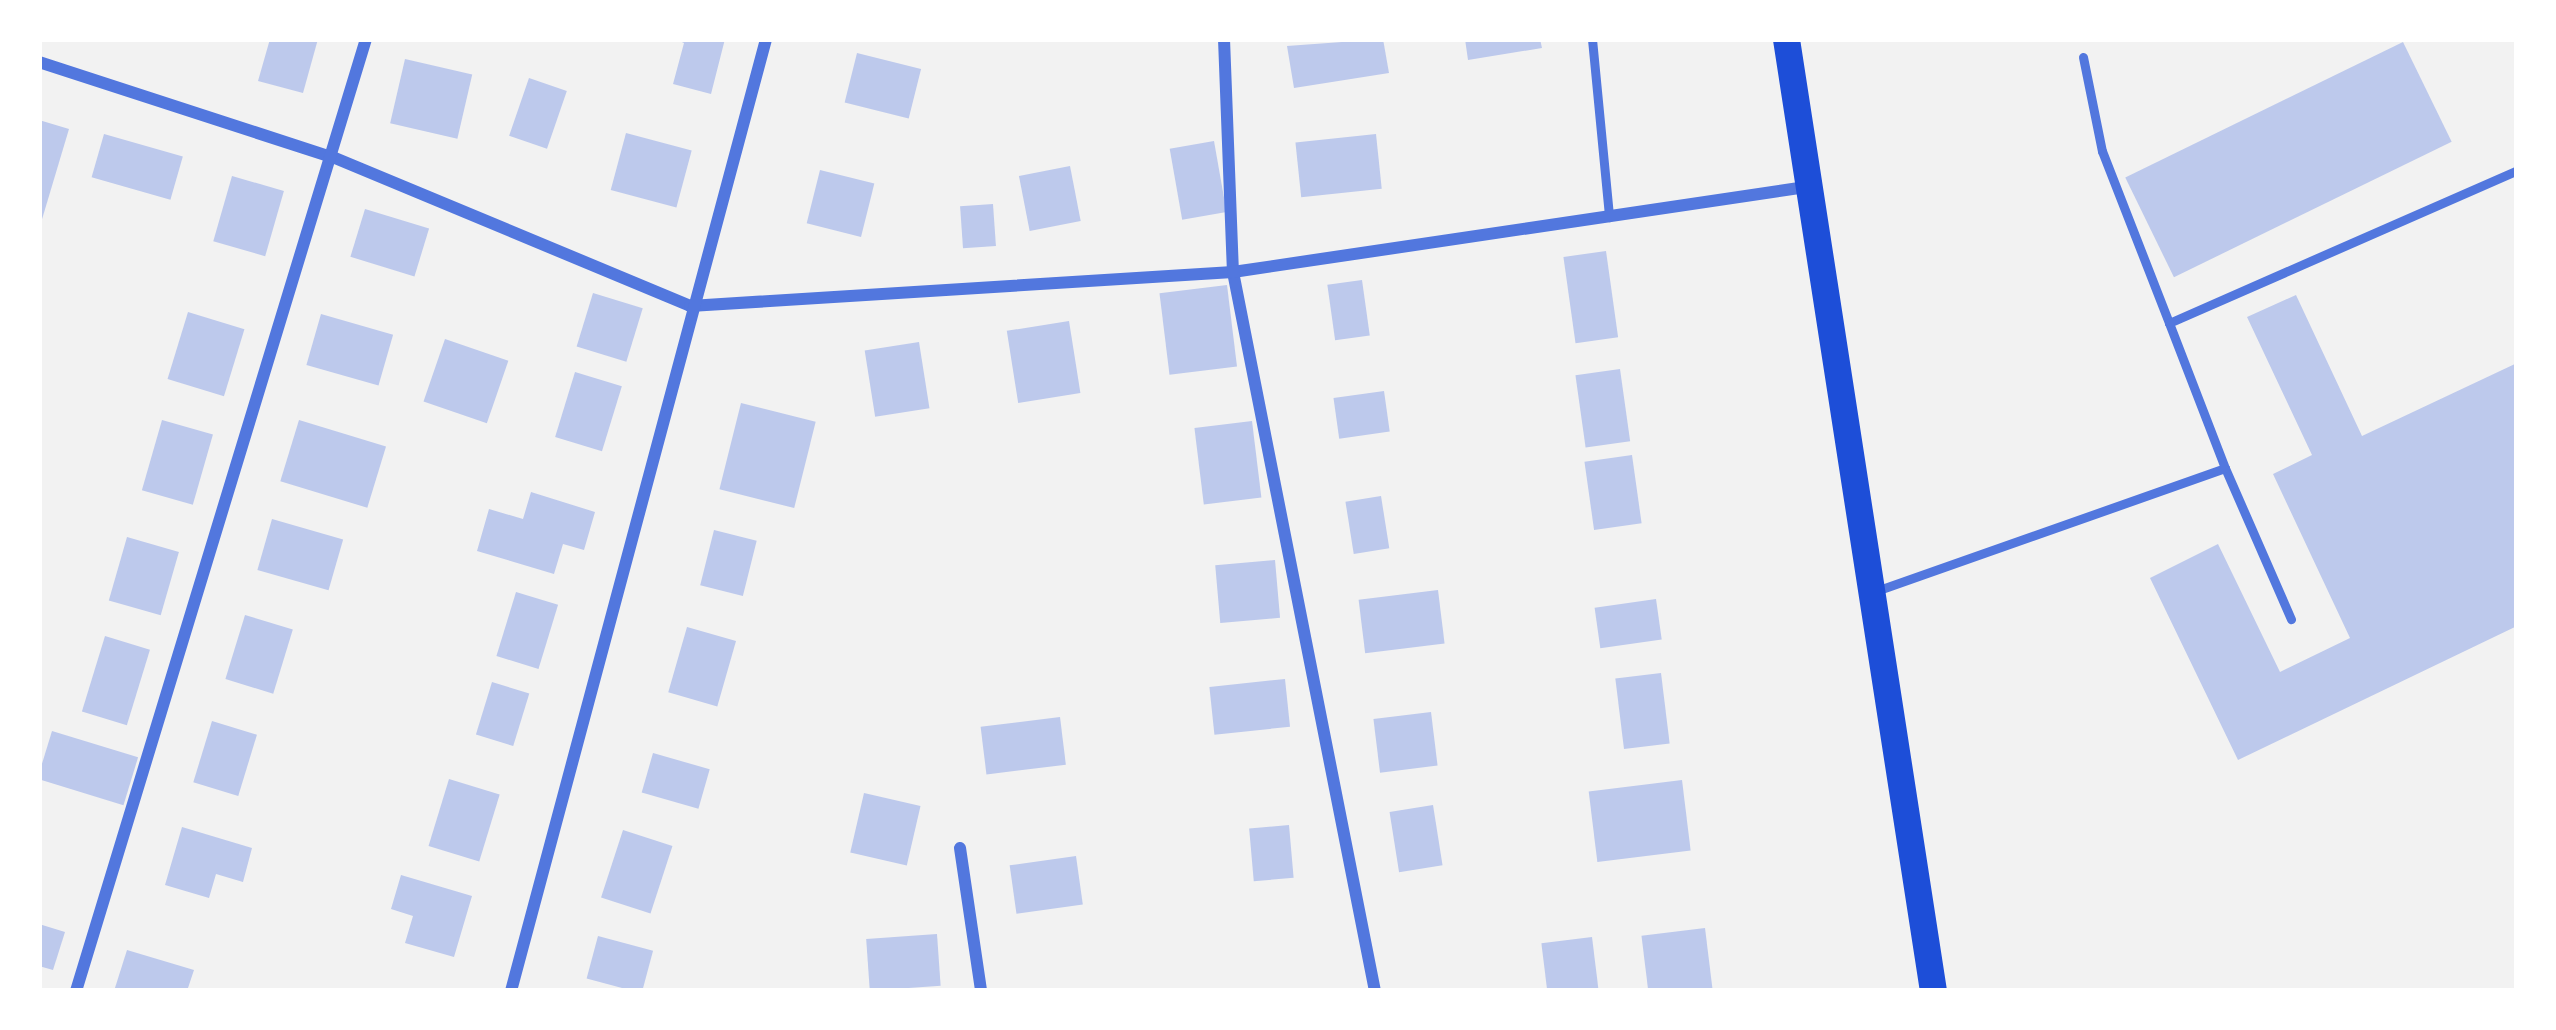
<!DOCTYPE html>
<style>
body{margin:0}
#map{position:relative;width:2556px;height:1030px;overflow:hidden;background:#f2f2f2;font-family:Lato,sans-serif}
div>[style]{position:absolute}
.building>*{inset:0;background:#bdc9ec;transform-origin:0 0}
.service>*{height:9px;margin:-4.5px;padding:0 4.5px;transform-origin:4.5px;border-radius:4.5px;background:#5277de}
.minor>*{height:12px;margin:-6px;padding:0 6px;transform-origin:6px;border-radius:6px;background:#5277de}
.primary>*{height:27px;margin:-13.5px;padding:0 13.5px;transform-origin:13.5px;border-radius:13.5px;background:#1d4ed8}
span{translate:-50% -50%;white-space:nowrap;text-align:center;line-height:1.15;-webkit-text-stroke:12px #fff;paint-order:stroke}
.frame{position:absolute;inset:0;border:42px solid #fff;pointer-events:none}
</style>
<div id="map">
<div class="building">
<i style="clip-path:polygon(270px 39px,318px 39px,303px 93px,258px 81px)"></i>
<i style="clip-path:polygon(725px 39px,711px 94px,673px 84px,684px 43px,675px 39px)"></i>
<i style="clip-path:polygon(1383px 39px,1389px 73px,1294px 88px,1287px 46px)"></i>
<i style="clip-path:polygon(1465px 39px,1540px 39px,1542px 48px,1468px 60px)"></i>
<i style="left:2403px;top:42px;width:111px;height:309px;rotate:64deg"></i>
<i style="left:857px;top:53px;width:66px;height:51px;rotate:14deg"></i>
<i style="left:405px;top:59px;width:69px;height:66px;rotate:13deg"></i>
<i style="left:529px;top:78px;width:40px;height:61px;rotate:19deg"></i>
<i style="clip-path:polygon(39px 120px,69px 129px,40px 226px,39px 226px)"></i>
<i style="left:626px;top:133px;width:68px;height:59px;rotate:15deg"></i>
<i style="left:104px;top:134px;width:82px;height:45px;rotate:16deg"></i>
<i style="left:1376px;top:134px;width:55px;height:81px;rotate:84deg"></i>
<i style="left:1214px;top:141px;width:72px;height:45px;rotate:80deg"></i>
<i style="left:1070px;top:166px;width:56px;height:52px;rotate:79deg"></i>
<i style="left:820px;top:170px;width:56px;height:55px;rotate:14deg"></i>
<i style="left:232px;top:176px;width:54px;height:68px;rotate:16deg"></i>
<i style="left:993px;top:204px;width:42px;height:33px;rotate:86deg"></i>
<i style="left:365px;top:209px;width:67px;height:50px;rotate:17deg"></i>
<i style="left:1606px;top:251px;width:87px;height:43px;rotate:82deg"></i>
<i style="left:1362px;top:280px;width:56px;height:35px;rotate:82deg"></i>
<i style="left:1227px;top:285px;width:82px;height:68px;rotate:83deg"></i>
<i style="left:593px;top:293px;width:52px;height:56px;rotate:17deg"></i>
<i style="clip-path:polygon(2296px 295px,2362px 436px,2517px 363px,2517px 626px,2238px 760px,2150px 578px,2218px 544px,2280px 672px,2350px 638px,2273px 474px,2312px 455px,2247px 317px)"></i>
<i style="left:188px;top:312px;width:59px;height:70px;rotate:17deg"></i>
<i style="left:321px;top:314px;width:75px;height:53px;rotate:16deg"></i>
<i style="left:1069px;top:321px;width:73px;height:63px;rotate:81deg"></i>
<i style="left:445px;top:339px;width:67px;height:66px;rotate:19deg"></i>
<i style="left:919px;top:342px;width:67px;height:55px;rotate:81deg"></i>
<i style="left:1620px;top:369px;width:73px;height:45px;rotate:82deg"></i>
<i style="left:575px;top:372px;width:49px;height:68px;rotate:17deg"></i>
<i style="left:1384px;top:391px;width:41px;height:51px;rotate:82deg"></i>
<i style="left:741px;top:403px;width:77px;height:89px;rotate:14deg"></i>
<i style="left:162px;top:420px;width:53px;height:73px;rotate:16deg"></i>
<i style="left:299px;top:420px;width:91px;height:64px;rotate:17deg"></i>
<i style="left:1252px;top:421px;width:77px;height:58px;rotate:83deg"></i>
<i style="left:1632px;top:455px;width:69px;height:48px;rotate:82deg"></i>
<i style="clip-path:polygon(531px 492px,595px 512px,584px 550px,563px 544px,554px 574px,477px 551px,489px 509px,523px 519px)"></i>
<i style="left:1381px;top:496px;width:53px;height:36px;rotate:81deg"></i>
<i style="left:272px;top:519px;width:74px;height:53px;rotate:16deg"></i>
<i style="left:714px;top:530px;width:44px;height:57px;rotate:14deg"></i>
<i style="left:127px;top:537px;width:54px;height:66px;rotate:16deg"></i>
<i style="left:1275px;top:560px;width:58px;height:60px;rotate:85deg"></i>
<i style="left:1438px;top:590px;width:54px;height:80px;rotate:83deg"></i>
<i style="left:516px;top:592px;width:44px;height:67px;rotate:17deg"></i>
<i style="left:1656px;top:599px;width:41px;height:62px;rotate:82deg"></i>
<i style="left:245px;top:615px;width:50px;height:67px;rotate:17deg"></i>
<i style="left:687px;top:627px;width:51px;height:68px;rotate:16deg"></i>
<i style="left:105px;top:636px;width:47px;height:79px;rotate:17deg"></i>
<i style="left:1661px;top:673px;width:71px;height:46px;rotate:83deg"></i>
<i style="left:1285px;top:679px;width:48px;height:76px;rotate:84deg"></i>
<i style="left:492px;top:682px;width:39px;height:55px;rotate:17deg"></i>
<i style="left:1431px;top:712px;width:54px;height:58px;rotate:83deg"></i>
<i style="left:1060px;top:717px;width:48px;height:80px;rotate:83deg"></i>
<i style="left:212px;top:721px;width:47px;height:64px;rotate:17deg"></i>
<i style="left:52px;top:731px;width:90px;height:50px;rotate:17deg"></i>
<i style="left:653px;top:753px;width:59px;height:41px;rotate:16deg"></i>
<i style="left:449px;top:779px;width:53px;height:70px;rotate:17deg"></i>
<i style="left:1682px;top:780px;width:71px;height:94px;rotate:83deg"></i>
<i style="left:864px;top:793px;width:58px;height:61px;rotate:13deg"></i>
<i style="left:1433px;top:805px;width:61px;height:44px;rotate:81deg"></i>
<i style="left:1289px;top:825px;width:53px;height:40px;rotate:85deg"></i>
<i style="clip-path:polygon(182px 827px,252px 848px,243px 882px,216px 874px,209px 898px,165px 885px)"></i>
<i style="left:623px;top:830px;width:52px;height:71px;rotate:18deg"></i>
<i style="left:1076px;top:856px;width:49px;height:67px;rotate:82deg"></i>
<i style="clip-path:polygon(401px 875px,472px 896px,454px 957px,405px 943px,413px 916px,391px 909px)"></i>
<i style="clip-path:polygon(39px 924px,65px 932px,53px 970px,39px 966px)"></i>
<i style="left:1705px;top:928px;width:64px;height:64px;rotate:83deg"></i>
<i style="left:937px;top:934px;width:52px;height:71px;rotate:86deg"></i>
<i style="left:598px;top:936px;width:57px;height:44px;rotate:15deg"></i>
<i style="left:1592px;top:937px;width:54px;height:51px;rotate:83deg"></i>
<i style="clip-path:polygon(127px 950px,194px 970px,187px 991px,114px 991px)"></i>
</div>
<div class="service">
<i style="left:1592px;top:39px;width:179px;rotate:84.5deg"></i>
<i style="left:2083px;top:57px;width:96px;rotate:78.6deg"></i>
<i style="left:2102px;top:151px;width:185px;rotate:68.7deg"></i>
<i style="left:2225px;top:468px;width:165px;rotate:66.4deg"></i>
<i style="left:1876px;top:591px;width:370px;rotate:-19.4deg"></i>
<i style="left:2225px;top:468px;width:155px;rotate:-111.1deg"></i>
<i style="left:2169px;top:323px;width:380px;rotate:-23.7deg"></i>
</div>
<div class="minor">
<i style="left:1224px;top:39px;width:233px;rotate:87.8deg"></i>
<i style="left:1233px;top:272px;width:733px;rotate:78.83deg"></i>
<i style="left:39px;top:62px;width:311px;rotate:18deg"></i>
<i style="left:335px;top:158px;width:385px;rotate:22.6deg"></i>
<i style="left:690px;top:306px;width:544px;rotate:-3.58deg"></i>
<i style="left:1233px;top:272px;width:579px;rotate:-8.44deg"></i>
<i style="left:960px;top:848px;width:145px;rotate:81.6deg"></i>
<i style="left:76px;top:991px;width:995px;rotate:-73.06deg"></i>
<i style="left:511px;top:991px;width:986px;rotate:-75deg"></i>
</div>
<div class="primary">
<i style="left:1786px;top:39px;width:963px;rotate:81.22deg"></i>
</div>
<div class="frame"></div>
</div>
